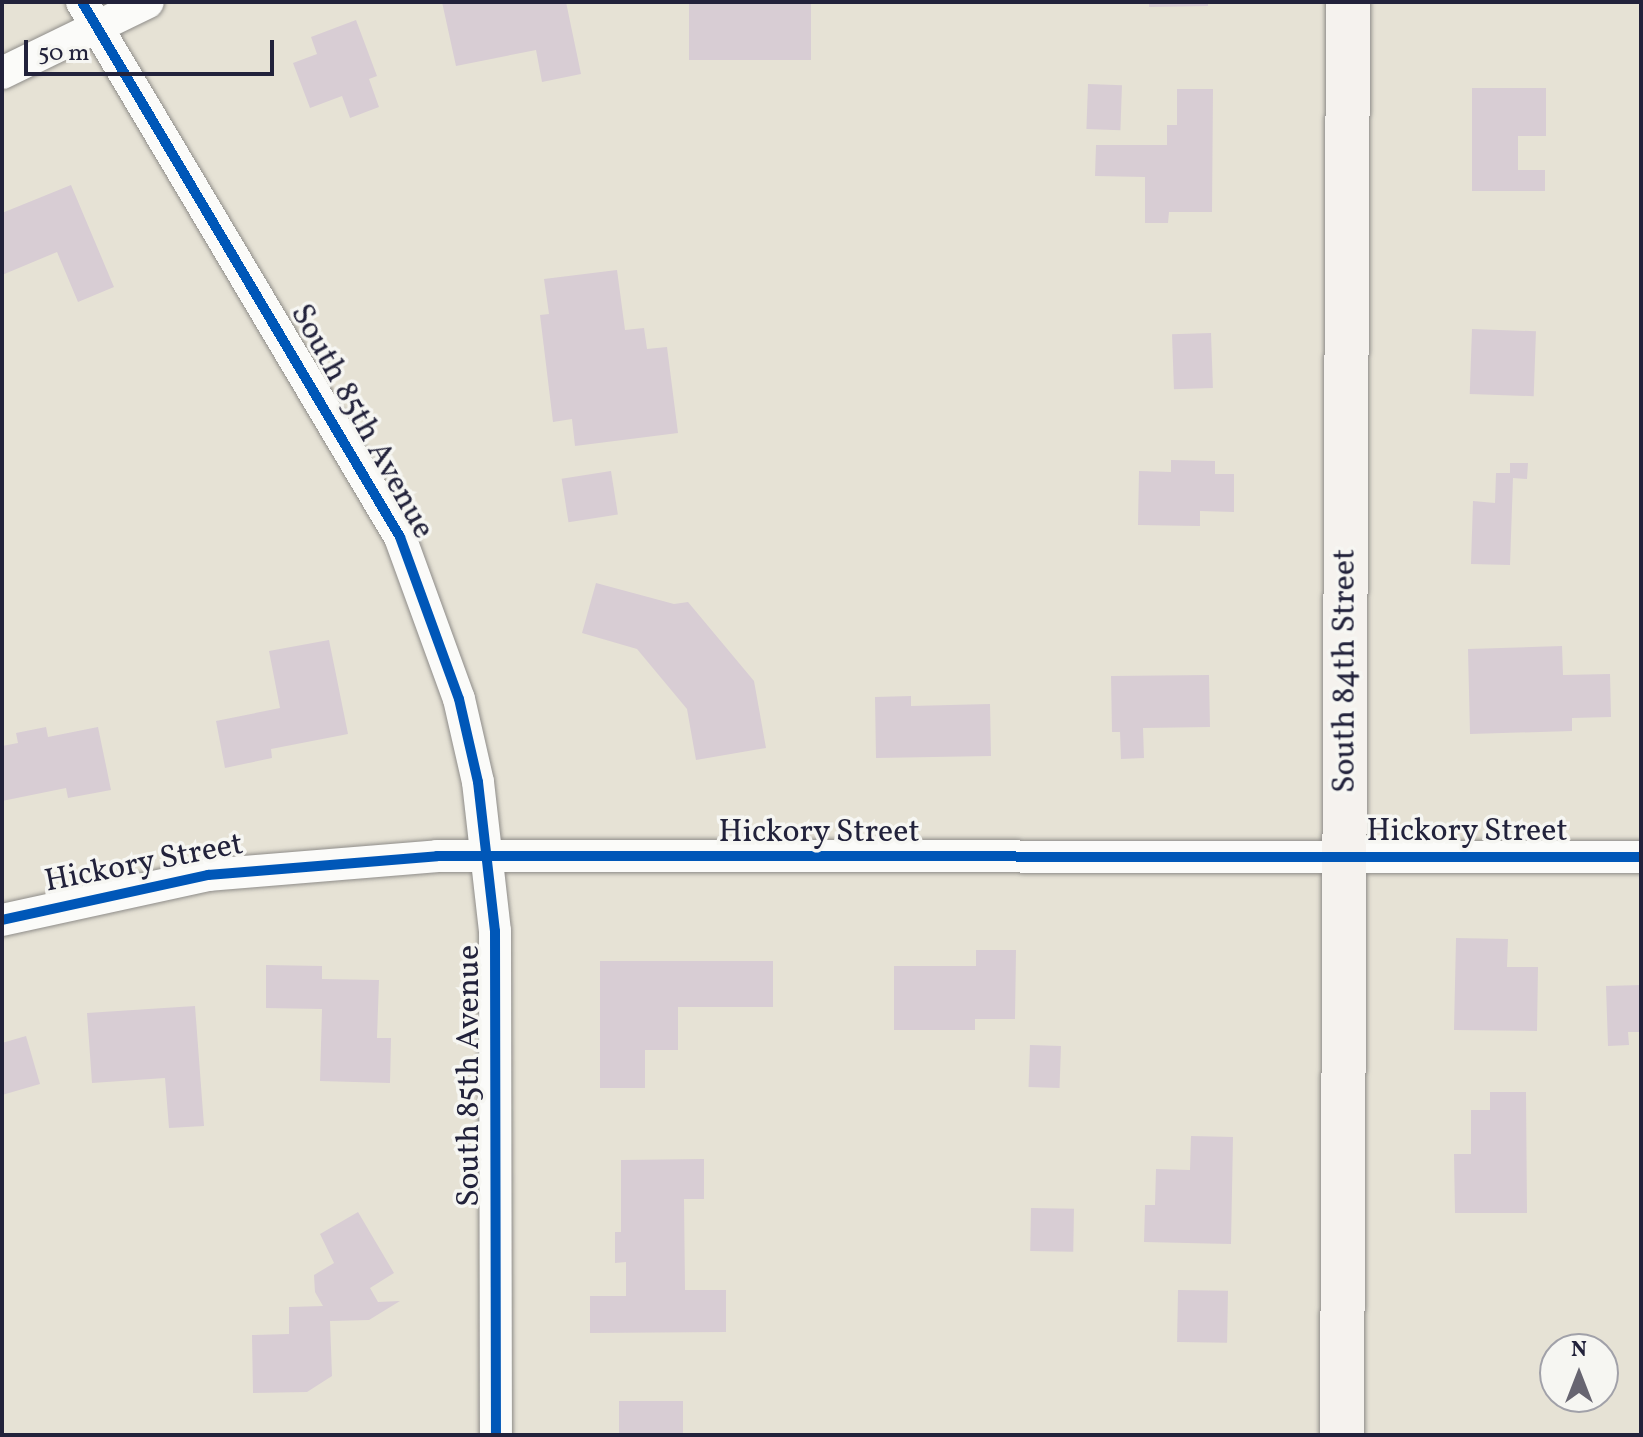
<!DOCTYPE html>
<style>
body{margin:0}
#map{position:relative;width:1643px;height:1437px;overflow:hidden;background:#e6e2d5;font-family:Vollkorn,serif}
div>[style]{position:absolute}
.building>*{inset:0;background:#d8cdd4;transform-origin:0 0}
.roads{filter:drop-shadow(0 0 2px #8e8c89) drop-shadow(0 0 2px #8e8c89)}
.minor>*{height:32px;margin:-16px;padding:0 16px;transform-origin:16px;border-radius:16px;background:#fbfbf9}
.secondary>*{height:44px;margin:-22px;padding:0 22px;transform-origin:22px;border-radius:22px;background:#f5f2ee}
.cycleway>*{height:10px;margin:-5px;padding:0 5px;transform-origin:5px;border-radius:5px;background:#0057b8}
span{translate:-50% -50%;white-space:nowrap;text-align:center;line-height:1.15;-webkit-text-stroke:7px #f6f6f2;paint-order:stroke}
.street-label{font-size:32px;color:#22223b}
.frame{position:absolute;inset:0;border:4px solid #22223b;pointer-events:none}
.north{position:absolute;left:1539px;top:1333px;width:80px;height:80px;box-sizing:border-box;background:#f6f6f2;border:2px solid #a1a1a9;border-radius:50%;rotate:0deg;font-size:22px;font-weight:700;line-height:32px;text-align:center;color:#22223b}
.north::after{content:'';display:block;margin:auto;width:28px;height:36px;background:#676571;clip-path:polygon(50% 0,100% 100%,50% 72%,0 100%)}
.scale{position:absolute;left:24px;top:40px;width:250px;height:36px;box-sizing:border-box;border:4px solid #22223b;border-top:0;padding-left:10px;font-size:24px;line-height:28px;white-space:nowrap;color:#22223b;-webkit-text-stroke:6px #f6f6f2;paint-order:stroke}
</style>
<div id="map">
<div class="building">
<i style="clip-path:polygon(442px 2px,566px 2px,581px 74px,542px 82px,536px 50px,456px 66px)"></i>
<i style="left:689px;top:2px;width:122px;height:58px"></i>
<i style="clip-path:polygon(1149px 2px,1208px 2px,1208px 6px,1149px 7px)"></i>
<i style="clip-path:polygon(356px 20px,377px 76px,369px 79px,379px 107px,350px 118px,342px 96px,310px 108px,293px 63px,317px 54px,311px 37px)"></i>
<i style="left:1088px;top:84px;width:34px;height:45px;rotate:2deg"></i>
<i style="clip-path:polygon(1472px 88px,1546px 88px,1546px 136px,1518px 136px,1518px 170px,1545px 170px,1545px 191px,1472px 191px)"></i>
<i style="clip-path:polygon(1177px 89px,1213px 89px,1212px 212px,1169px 212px,1168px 223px,1145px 223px,1145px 177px,1095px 176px,1096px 145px,1167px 145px,1167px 125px,1177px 125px)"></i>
<i style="clip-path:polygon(71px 185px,114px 287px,78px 302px,57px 252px,2px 275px,2px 213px)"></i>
<i style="clip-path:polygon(617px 270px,625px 330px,644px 328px,647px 349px,667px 347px,678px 433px,575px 446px,572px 419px,553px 422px,540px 315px,549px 314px,544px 279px)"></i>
<i style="left:1472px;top:329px;width:64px;height:65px;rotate:2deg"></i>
<i style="left:1211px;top:333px;width:55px;height:39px;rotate:88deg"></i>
<i style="clip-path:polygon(1171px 460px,1215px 461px,1215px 474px,1234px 474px,1234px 512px,1200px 511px,1200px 526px,1138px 525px,1139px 471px,1171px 472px)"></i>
<i style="clip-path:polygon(1510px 463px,1528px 463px,1527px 479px,1513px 478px,1510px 565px,1471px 564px,1473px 501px,1495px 503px,1496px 473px,1510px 473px)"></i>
<i style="left:611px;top:471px;width:44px;height:50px;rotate:81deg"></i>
<i style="clip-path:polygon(596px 583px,674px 604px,688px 602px,754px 681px,766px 748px,696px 760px,687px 709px,637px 649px,582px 633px)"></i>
<i style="clip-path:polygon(329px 640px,348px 734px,271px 749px,272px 758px,225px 768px,216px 721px,280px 708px,269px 651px)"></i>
<i style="clip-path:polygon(1562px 646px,1563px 675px,1610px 674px,1611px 717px,1572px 718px,1572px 731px,1470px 734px,1468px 649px)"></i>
<i style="clip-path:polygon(1209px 675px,1210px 727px,1143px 728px,1144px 758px,1121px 759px,1120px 732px,1112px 732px,1111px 676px)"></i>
<i style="clip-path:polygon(911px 696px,911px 706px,990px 704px,991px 756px,876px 758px,875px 697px)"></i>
<i style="clip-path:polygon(46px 727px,48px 737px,98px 727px,111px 790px,68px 798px,66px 788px,2px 801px,2px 746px,18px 743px,16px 733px)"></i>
<i style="clip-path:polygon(1456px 938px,1508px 939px,1507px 967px,1538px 967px,1537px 1031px,1454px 1030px)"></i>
<i style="clip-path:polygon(976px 950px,1016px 950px,1015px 1019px,975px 1019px,975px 1030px,894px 1030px,894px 966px,976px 966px)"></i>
<i style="clip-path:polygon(600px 961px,773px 961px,773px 1007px,678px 1007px,678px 1050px,645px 1050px,645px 1088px,600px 1088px)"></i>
<i style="clip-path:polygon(266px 965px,322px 966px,322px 979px,379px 980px,377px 1038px,391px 1038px,390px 1083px,320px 1081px,322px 1009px,266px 1008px)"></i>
<i style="clip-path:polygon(1641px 985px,1641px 1032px,1628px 1032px,1629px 1045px,1608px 1046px,1606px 986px)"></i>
<i style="clip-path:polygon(195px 1006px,204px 1126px,169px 1128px,165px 1078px,92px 1083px,87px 1013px)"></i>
<i style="clip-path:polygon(26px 1036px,40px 1084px,2px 1095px,2px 1043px)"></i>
<i style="left:1030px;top:1045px;width:31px;height:42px;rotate:2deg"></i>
<i style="clip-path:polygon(1490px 1092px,1526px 1092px,1527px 1213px,1455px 1213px,1454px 1154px,1471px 1154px,1471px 1110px,1490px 1110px)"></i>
<i style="clip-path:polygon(1191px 1136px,1233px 1137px,1231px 1244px,1144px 1242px,1145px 1205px,1155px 1205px,1156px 1169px,1190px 1170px)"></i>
<i style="clip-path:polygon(704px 1159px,704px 1199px,684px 1199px,685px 1290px,726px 1290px,726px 1332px,590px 1333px,590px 1296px,626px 1296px,626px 1262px,615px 1263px,615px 1232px,621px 1232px,621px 1160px)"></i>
<i style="left:1031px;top:1208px;width:43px;height:43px;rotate:1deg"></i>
<i style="clip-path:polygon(358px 1212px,394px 1273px,370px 1288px,378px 1302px,400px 1301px,369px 1320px,330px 1321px,332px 1376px,307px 1392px,253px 1393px,252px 1335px,289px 1334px,289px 1307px,323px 1306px,315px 1292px,314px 1275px,334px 1263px,320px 1234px)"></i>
<i style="left:1178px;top:1290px;width:50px;height:52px;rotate:1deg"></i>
<i style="left:619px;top:1401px;width:64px;height:34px"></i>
</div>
<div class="roads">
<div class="minor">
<i style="left:82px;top:2px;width:622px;rotate:59.27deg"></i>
<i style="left:400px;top:537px;width:172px;rotate:70deg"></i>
<i style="left:459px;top:699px;width:85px;rotate:77.1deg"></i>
<i style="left:478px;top:782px;width:150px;rotate:83.5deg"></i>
<i style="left:495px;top:931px;width:504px;rotate:89.89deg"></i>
<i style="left:2px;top:73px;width:162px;rotate:-25.9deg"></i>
<i style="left:2px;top:920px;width:211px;rotate:-12.3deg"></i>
<i style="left:208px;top:875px;width:230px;rotate:-4.7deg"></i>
<i style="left:437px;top:856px;width:1204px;rotate:0.05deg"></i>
</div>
<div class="secondary">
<i style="left:1342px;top:1435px;width:1433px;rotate:-89.76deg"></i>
</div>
</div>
<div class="cycleway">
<i style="left:82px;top:2px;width:622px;rotate:59.27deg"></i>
<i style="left:400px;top:537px;width:172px;rotate:70deg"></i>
<i style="left:459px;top:699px;width:85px;rotate:77.1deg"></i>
<i style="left:478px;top:782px;width:150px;rotate:83.5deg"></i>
<i style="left:495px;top:931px;width:504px;rotate:89.89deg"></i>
<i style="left:2px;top:920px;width:211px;rotate:-12.3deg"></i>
<i style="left:208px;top:875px;width:230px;rotate:-4.7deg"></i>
<i style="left:437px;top:856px;width:1204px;rotate:0.05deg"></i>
</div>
<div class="street-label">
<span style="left:361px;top:422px;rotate:61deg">South 85th Avenue</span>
<span style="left:1346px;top:671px;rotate:-90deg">South 84th Street</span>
<span style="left:1467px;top:832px">Hickory Street</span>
<span style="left:819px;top:833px">Hickory Street</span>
<span style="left:144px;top:864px;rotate:-11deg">Hickory Street</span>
<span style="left:470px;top:1076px;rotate:-90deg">South 85th Avenue</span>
</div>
<div class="frame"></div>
<div class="north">N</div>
<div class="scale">50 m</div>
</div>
